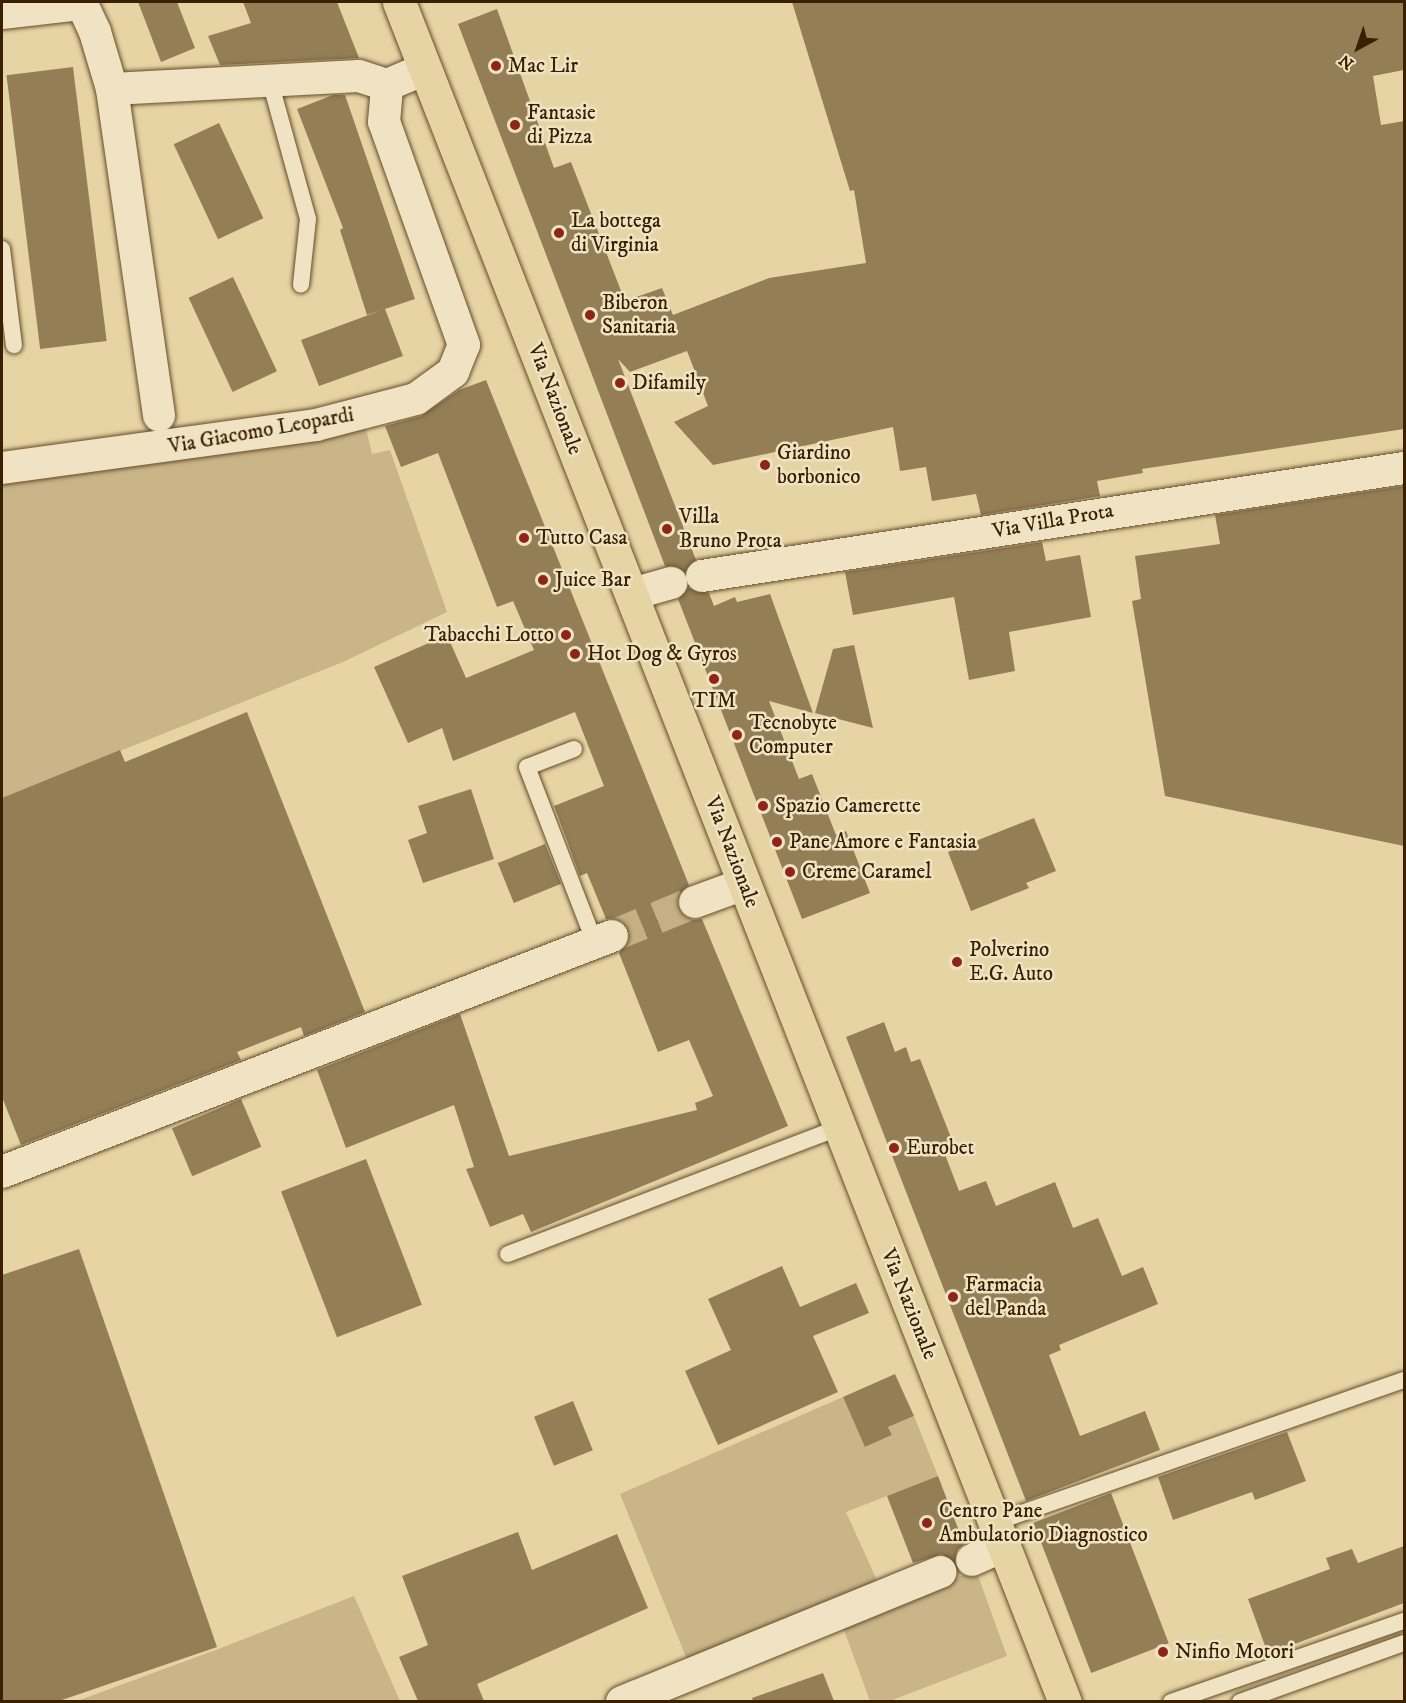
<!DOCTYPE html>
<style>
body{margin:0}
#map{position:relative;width:1406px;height:1703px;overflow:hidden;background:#e7d4a4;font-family:"IM FELL DW Pica",serif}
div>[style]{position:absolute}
.green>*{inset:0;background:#cab588}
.building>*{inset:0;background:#947e56;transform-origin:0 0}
.minor-tunnel>*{height:32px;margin-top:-16px;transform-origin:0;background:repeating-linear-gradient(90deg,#c4b083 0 32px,transparent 0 48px)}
.roads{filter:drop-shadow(0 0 2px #654d2a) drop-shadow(0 0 2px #654d2a)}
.service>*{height:16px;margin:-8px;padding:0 8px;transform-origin:8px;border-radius:8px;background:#efe3c4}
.minor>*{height:32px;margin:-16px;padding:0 16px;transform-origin:16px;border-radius:16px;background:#efe3c4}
.primary>*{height:33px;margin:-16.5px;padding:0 16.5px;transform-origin:16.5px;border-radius:16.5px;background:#e7d4a4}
.dots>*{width:16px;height:16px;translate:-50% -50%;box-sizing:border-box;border:3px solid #efe3c4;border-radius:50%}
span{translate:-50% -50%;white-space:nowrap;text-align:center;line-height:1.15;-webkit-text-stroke:5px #efe3c4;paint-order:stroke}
.poi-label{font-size:21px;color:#3a2001}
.left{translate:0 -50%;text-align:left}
.right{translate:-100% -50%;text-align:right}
.street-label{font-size:21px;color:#3a2001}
.frame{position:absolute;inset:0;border:3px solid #3a2001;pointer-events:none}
.north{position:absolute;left:1328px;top:18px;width:60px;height:60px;-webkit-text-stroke:4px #efe3c4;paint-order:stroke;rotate:220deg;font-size:16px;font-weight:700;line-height:24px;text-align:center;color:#3a2001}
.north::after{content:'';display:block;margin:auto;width:21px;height:27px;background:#3a2001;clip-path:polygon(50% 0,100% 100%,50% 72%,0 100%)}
</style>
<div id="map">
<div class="green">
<i style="clip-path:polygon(365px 424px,372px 454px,390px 450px,447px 612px,343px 662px,2px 798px,2px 480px)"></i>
<i style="clip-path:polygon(843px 1397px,866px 1447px,892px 1435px,888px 1427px,914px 1416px,938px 1476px,846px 1512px,880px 1587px,690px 1667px,620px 1494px)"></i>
<i style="clip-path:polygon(976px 1570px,1007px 1656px,890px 1701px,870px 1701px,841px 1622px)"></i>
<i style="clip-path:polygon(354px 1596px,400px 1701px,77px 1701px,221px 1648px)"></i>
</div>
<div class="building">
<i style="clip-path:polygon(138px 2px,177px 2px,195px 48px,161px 62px)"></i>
<i style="clip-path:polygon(243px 2px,337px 2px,359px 58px,220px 65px,208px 36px,251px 23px)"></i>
<i style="clip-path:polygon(792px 2px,1404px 2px,1404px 70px,1373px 76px,1381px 125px,1404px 121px,1404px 429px,1142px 469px,1143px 473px,1097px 481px,1100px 496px,981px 515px,976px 494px,932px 501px,926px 467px,900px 471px,893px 427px,713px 465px,674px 422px,708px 406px,687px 351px,630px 372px,618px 359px,696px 560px,685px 572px,665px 566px,458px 24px,497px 9px,554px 168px,571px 162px,625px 301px,662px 288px,673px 315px,769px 278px,866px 263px,854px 190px,850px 191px)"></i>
<i style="left:73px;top:67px;width:276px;height:67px;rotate:83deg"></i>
<i style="clip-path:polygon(333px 95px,345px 95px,415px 299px,385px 309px,403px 356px,319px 386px,301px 340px,382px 310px,367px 315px,340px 230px,343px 228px,297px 109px)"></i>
<i style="left:219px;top:123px;width:105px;height:50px;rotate:65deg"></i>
<i style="left:233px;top:277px;width:104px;height:49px;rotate:65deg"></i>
<i style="clip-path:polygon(486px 380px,689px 885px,677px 898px,678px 909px,691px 920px,702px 919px,788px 1126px,531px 1232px,523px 1214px,490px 1227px,466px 1169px,474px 1167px,454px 1105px,346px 1148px,317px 1070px,460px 1014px,509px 1156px,697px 1110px,695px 1103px,713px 1096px,689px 1040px,658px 1052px,619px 953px,630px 939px,628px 929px,615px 918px,606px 919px,587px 873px,580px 876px,565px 835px,554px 806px,604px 786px,575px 712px,453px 761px,442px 728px,408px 743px,374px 667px,447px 635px,466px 678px,534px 650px,513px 601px,497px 607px,438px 453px,401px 467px,385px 426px,421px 416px,459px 390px)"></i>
<i style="clip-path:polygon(1404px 486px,1404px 846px,1165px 796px,1132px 601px,1141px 599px,1135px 556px,1220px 544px,1215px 515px)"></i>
<i style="clip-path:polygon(1042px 542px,1046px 561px,1080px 555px,1091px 617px,1009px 632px,1015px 671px,969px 680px,954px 597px,853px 615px,845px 572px)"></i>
<i style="clip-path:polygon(688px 588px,709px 593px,714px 606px,735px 597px,737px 602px,770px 594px,813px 713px,769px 701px,799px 779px,812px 774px,836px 835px,846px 831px,870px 893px,802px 919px,678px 599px)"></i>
<i style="clip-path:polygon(854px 645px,873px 728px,815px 713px,833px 649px)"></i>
<i style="clip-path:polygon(247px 712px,365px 1012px,304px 1036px,301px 1027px,237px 1052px,241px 1060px,21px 1145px,2px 1097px,2px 798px,120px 750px,125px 762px)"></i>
<i style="clip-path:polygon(471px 789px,494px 859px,423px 883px,408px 840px,427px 833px,418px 806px)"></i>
<i style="clip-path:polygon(1034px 818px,1056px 871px,1026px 883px,1029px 888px,971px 911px,948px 852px)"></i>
<i style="left:545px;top:844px;width:43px;height:51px;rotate:68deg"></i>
<i style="clip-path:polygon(884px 1022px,895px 1052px,906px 1047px,911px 1062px,920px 1059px,952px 1140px,941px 1144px,959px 1191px,986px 1181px,996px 1206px,1055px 1182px,1073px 1228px,1098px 1218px,1122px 1276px,1143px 1267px,1158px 1304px,1059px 1345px,1061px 1350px,1049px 1355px,1080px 1436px,1145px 1411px,1160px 1450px,1026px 1501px,846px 1037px)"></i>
<i style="left:241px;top:1099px;width:52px;height:75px;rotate:67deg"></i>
<i style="left:366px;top:1159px;width:156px;height:91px;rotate:69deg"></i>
<i style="clip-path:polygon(79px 1249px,217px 1647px,59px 1701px,2px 1701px,2px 1275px)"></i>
<i style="clip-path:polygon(782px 1266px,800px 1307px,856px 1283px,869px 1313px,813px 1336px,838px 1392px,718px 1445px,685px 1371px,731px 1350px,708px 1299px)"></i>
<i style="clip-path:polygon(895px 1374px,914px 1416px,888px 1427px,892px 1435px,865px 1447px,843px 1397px)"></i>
<i style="left:573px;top:1401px;width:53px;height:42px;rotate:68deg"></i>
<i style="clip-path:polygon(1287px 1432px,1306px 1481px,1255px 1500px,1252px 1492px,1173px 1520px,1158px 1477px)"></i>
<i style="clip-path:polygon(938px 1476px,964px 1544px,957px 1550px,955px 1563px,942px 1554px,913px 1563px,887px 1496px)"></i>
<i style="left:1111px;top:1493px;width:161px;height:83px;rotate:69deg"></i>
<i style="clip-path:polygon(518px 1532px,532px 1570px,617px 1534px,648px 1608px,477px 1684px,484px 1701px,418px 1701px,399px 1657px,428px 1645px,402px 1576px)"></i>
<i style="clip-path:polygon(1404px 1546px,1404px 1603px,1268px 1654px,1248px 1599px,1330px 1569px,1326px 1558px,1352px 1549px,1358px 1563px)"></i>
<i style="clip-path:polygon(823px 1673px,834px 1701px,753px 1701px,752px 1698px)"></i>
</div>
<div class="minor-tunnel">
<i style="left:612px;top:936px;width:90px;rotate:-22.3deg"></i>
</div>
<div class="roads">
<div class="service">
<i style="left:270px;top:81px;width:143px;rotate:74.6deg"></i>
<i style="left:308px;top:219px;width:66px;rotate:96.1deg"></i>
<i style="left:2px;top:249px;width:97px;rotate:82.9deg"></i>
<i style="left:574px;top:749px;width:50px;rotate:159deg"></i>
<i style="left:527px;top:767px;width:189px;rotate:68.9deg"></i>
<i style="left:508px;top:1254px;width:353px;rotate:-20.9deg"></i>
<i style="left:996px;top:1522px;width:432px;rotate:-19.2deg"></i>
<i style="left:1171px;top:1702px;width:247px;rotate:-19.2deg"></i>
<i style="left:1240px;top:1702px;width:174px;rotate:-19.8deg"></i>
</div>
<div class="minor">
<i style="left:2px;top:13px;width:81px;rotate:-6.4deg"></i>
<i style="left:82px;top:4px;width:31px;rotate:65deg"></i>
<i style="left:95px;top:32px;width:59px;rotate:73.4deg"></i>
<i style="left:112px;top:89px;width:330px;rotate:81.8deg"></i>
<i style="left:112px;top:89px;width:247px;rotate:-3deg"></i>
<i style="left:359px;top:76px;width:29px;rotate:18deg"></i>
<i style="left:2px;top:468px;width:317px;rotate:-7.8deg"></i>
<i style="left:316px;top:425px;width:103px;rotate:-14.6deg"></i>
<i style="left:416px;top:399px;width:46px;rotate:-36.1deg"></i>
<i style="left:453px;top:372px;width:29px;rotate:-68deg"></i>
<i style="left:464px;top:345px;width:237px;rotate:-109.7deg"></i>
<i style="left:384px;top:122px;width:37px;rotate:-85deg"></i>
<i style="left:387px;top:85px;width:41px;rotate:-22.8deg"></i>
<i style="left:702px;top:576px;width:710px;rotate:-8.75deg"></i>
<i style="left:632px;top:594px;width:41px;rotate:-15.8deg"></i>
<i style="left:695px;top:902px;width:52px;rotate:-20.2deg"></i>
<i style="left:2px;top:1172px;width:654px;rotate:-21.15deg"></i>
<i style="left:972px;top:1560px;width:35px;rotate:-24deg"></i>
<i style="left:622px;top:1702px;width:344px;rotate:-22.2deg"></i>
</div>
<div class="primary">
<i style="left:399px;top:2px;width:1826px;rotate:68.61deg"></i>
</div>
</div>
<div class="dots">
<i style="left:496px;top:66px;background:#8f2418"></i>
<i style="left:515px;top:125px;background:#8f2418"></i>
<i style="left:559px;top:233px;background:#8f2418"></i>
<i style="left:590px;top:315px;background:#8f2418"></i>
<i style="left:620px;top:383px;background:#8f2418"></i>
<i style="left:765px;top:465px;background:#8f2418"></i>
<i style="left:667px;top:529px;background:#8f2418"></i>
<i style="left:524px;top:538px;background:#8f2418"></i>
<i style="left:543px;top:580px;background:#8f2418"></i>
<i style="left:566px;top:635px;background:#8f2418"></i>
<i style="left:575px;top:654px;background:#8f2418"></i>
<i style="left:714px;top:679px;background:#8f2418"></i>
<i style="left:737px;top:735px;background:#8f2418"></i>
<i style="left:763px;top:806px;background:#8f2418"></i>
<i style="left:777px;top:842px;background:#8f2418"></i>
<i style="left:790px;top:872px;background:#8f2418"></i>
<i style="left:957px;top:962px;background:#8f2418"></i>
<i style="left:894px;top:1148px;background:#8f2418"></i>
<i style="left:953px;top:1297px;background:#8f2418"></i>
<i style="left:927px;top:1523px;background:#8f2418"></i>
<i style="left:1163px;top:1652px;background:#8f2418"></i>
</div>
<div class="poi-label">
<span class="left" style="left:508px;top:66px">Mac Lir</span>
<span class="left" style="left:527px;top:125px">Fantasie<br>di Pizza</span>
<span class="left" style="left:571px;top:233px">La bottega<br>di Virginia</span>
<span class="left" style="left:602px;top:315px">Biberon<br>Sanitaria</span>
<span class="left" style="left:632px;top:383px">Difamily</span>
<span class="left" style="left:777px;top:465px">Giardino<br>borbonico</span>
<span class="left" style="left:679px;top:529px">Villa<br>Bruno Prota</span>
<span class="left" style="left:536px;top:538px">Tutto Casa</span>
<span class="left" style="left:555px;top:580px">Juice Bar</span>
<span class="right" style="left:554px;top:635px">Tabacchi Lotto</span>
<span class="left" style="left:587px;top:654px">Hot Dog &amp; Gyros</span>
<span style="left:714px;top:701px">TIM</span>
<span class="left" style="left:749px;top:735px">Tecnobyte<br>Computer</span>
<span class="left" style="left:775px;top:806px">Spazio Camerette</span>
<span class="left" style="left:789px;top:842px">Pane Amore e Fantasia</span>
<span class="left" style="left:802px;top:872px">Creme Caramel</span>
<span class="left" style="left:969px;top:962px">Polverino<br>E.G. Auto</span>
<span class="left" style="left:906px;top:1148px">Eurobet</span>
<span class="left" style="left:965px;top:1297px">Farmacia<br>del Panda</span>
<span class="left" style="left:939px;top:1523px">Centro Pane<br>Ambulatorio Diagnostico</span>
<span class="left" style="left:1175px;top:1652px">Ninfio Motori</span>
</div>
<div class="street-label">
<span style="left:555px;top:399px;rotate:69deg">Via Nazionale</span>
<span style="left:261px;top:431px;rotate:-10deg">Via Giacomo Leopardi</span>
<span style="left:1053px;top:521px;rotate:-10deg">Via Villa Prota</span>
<span style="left:732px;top:852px;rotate:69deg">Via Nazionale</span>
<span style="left:909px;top:1304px;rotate:68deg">Via Nazionale</span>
</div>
<div class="frame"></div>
<div class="north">N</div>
</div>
